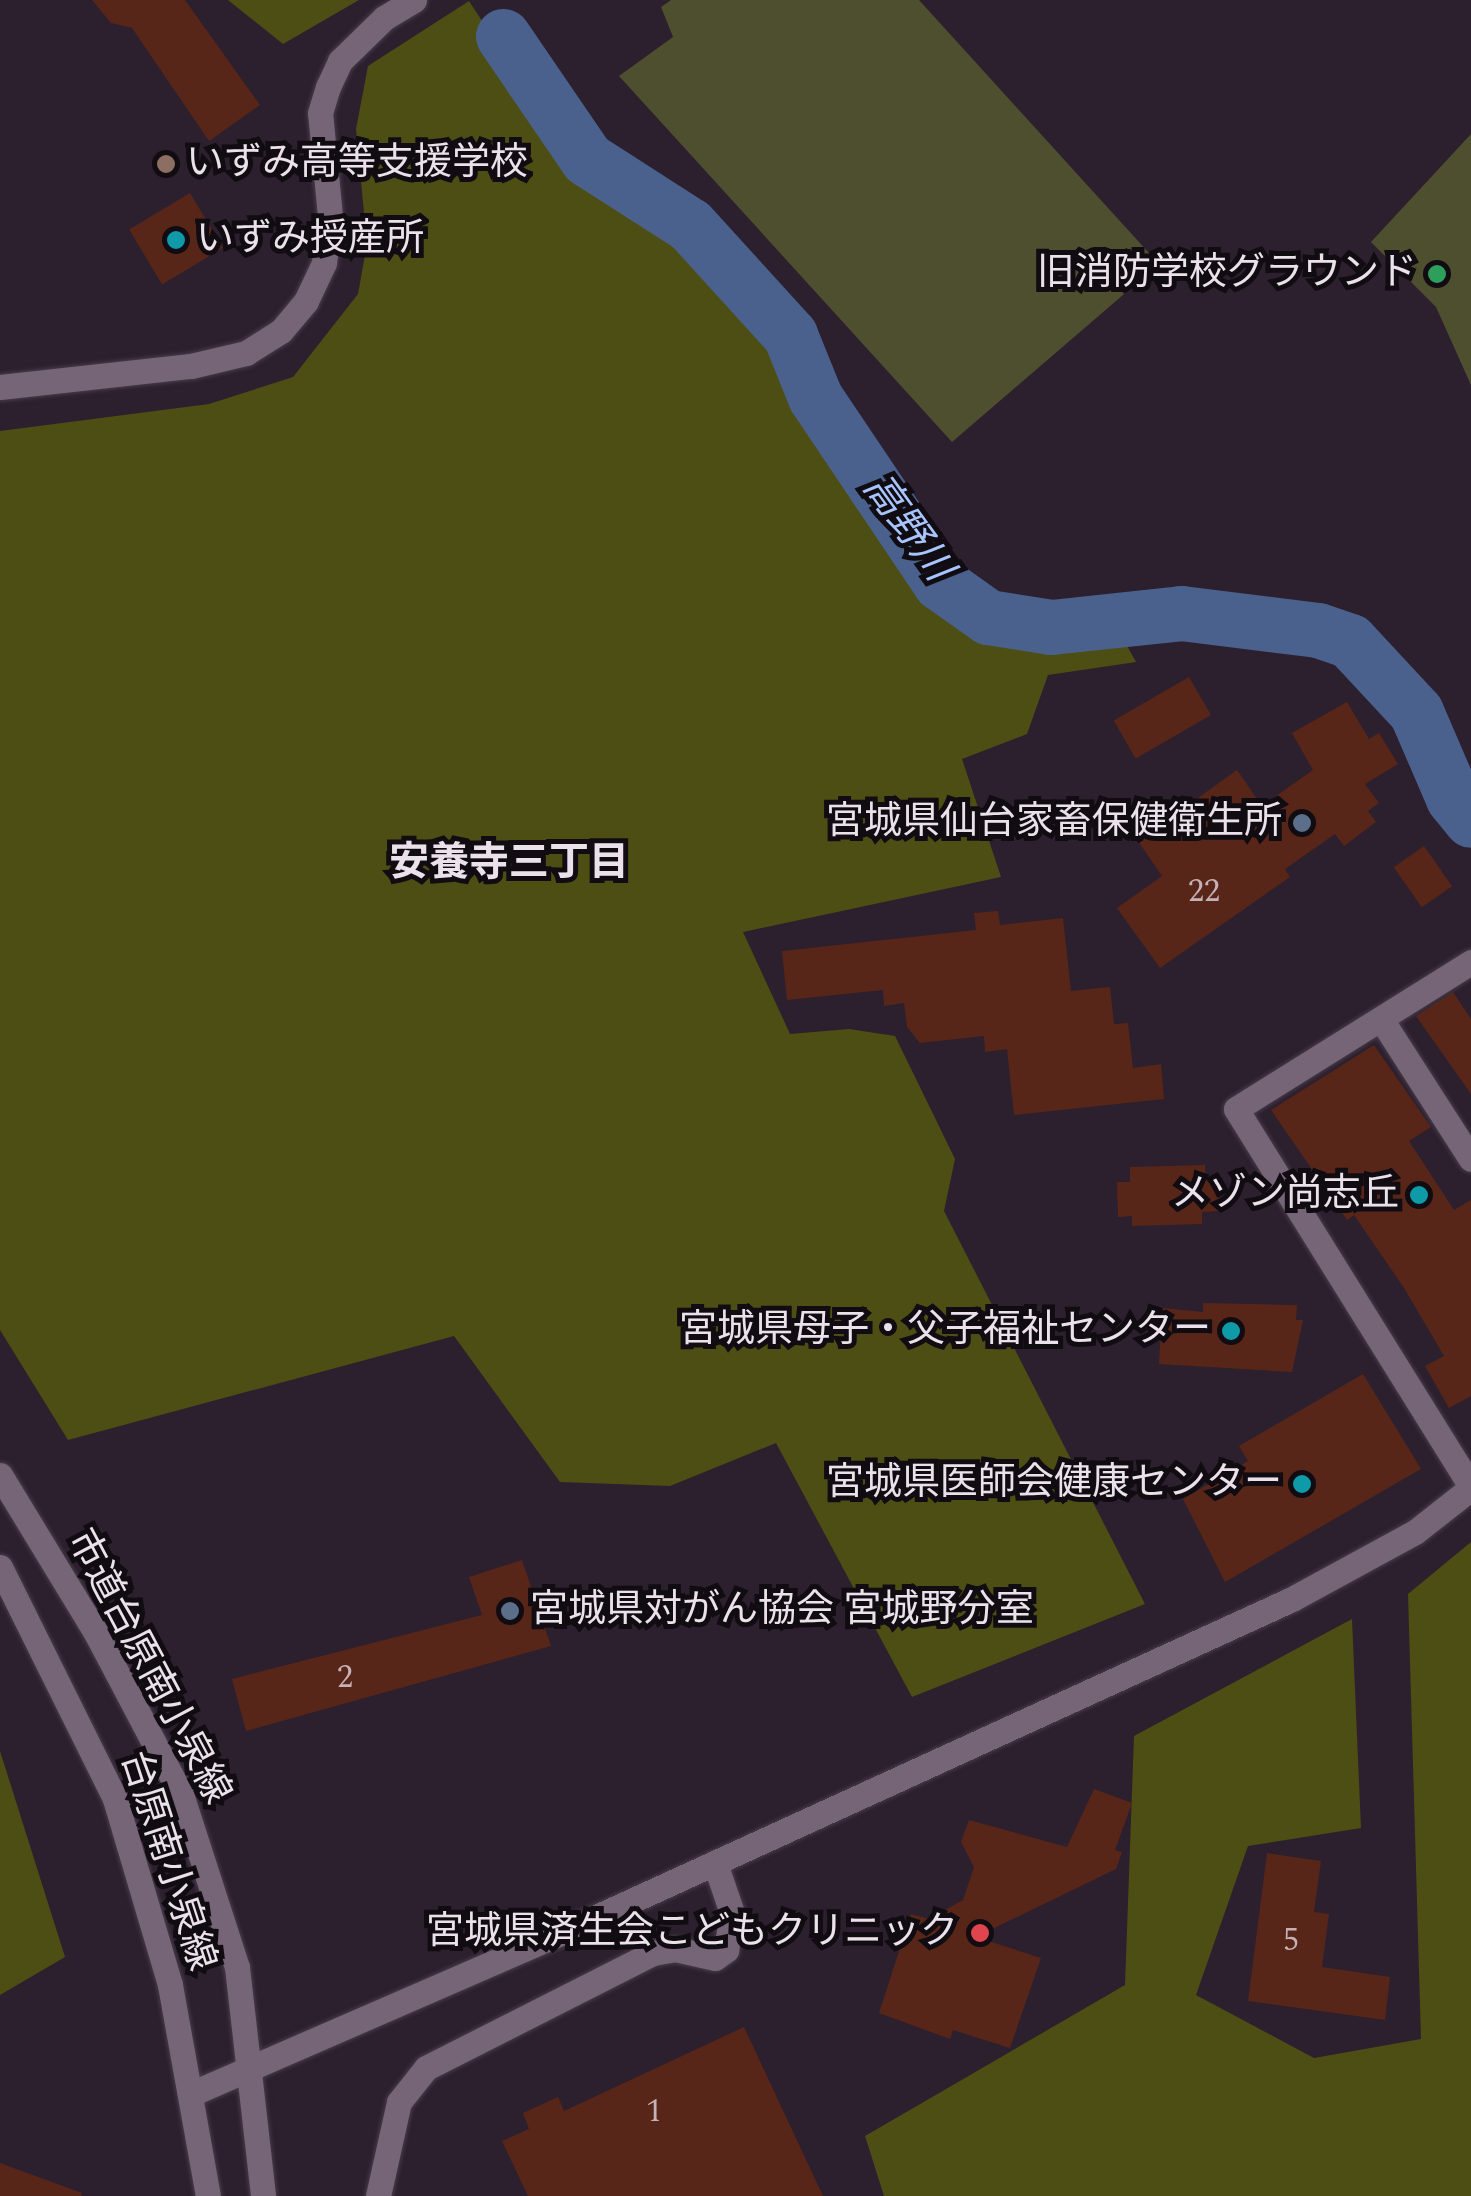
<!DOCTYPE html>
<meta charset="utf-8">
<style>
body{margin:0}
#map{position:relative;width:1471px;height:2196px;overflow:hidden;background:#2c1f2e;font-family:Spectral,"Noto Sans JP",serif}
div>[style]{position:absolute}
.green>*{inset:0;background:#4d4f2e}
.forest>*{inset:0;background:#4d4e13}
.river>*{height:55px;margin:-27.5px;padding:0 27.5px;transform-origin:27.5px;border-radius:27.5px;background:#4a618e}
.building>*{inset:0;background:#582618;transform-origin:0 0}
.roads{filter:drop-shadow(0 0 2px #473c49) drop-shadow(0 0 2px #473c49)}
.minor>*{height:25px;margin:-12.5px;padding:0 12.5px;transform-origin:12.5px;border-radius:12.5px;background:#756577}
.tertiary>*{height:25px;margin:-12.5px;padding:0 12.5px;transform-origin:12.5px;border-radius:12.5px;background:#756577}
.dots>*{width:28px;height:28px;translate:-50% -50%;box-sizing:border-box;border:5px solid #110b12;border-radius:50%}
span{translate:-50% -50%;white-space:nowrap;text-align:center;line-height:1.15;-webkit-text-stroke:10px #110b12;paint-order:stroke}
.number-label{font-size:32px;color:#c6b2b6}
.number-label span{-webkit-text-stroke-width:0}
.poi-label{font-size:38px;color:#eae1eb}
.left{translate:0 -50%;text-align:left}
.right{translate:-100% -50%;text-align:right}
.street-label{font-size:38px;color:#eae1eb}
.water-label{font-size:40px;color:#a7c4fd;font-style:italic}
.neighbourhood-label{font-size:40px;color:#eae1eb;font-weight:700}
</style>
<div id="map">
<div class="green">
<i style="clip-path:polygon(671px 0,919px 0,1159px 264px,952px 442px,619px 76px,673px 37px,661px 7px)"></i>
<i style="clip-path:polygon(1471px 134px,1471px 385px,1436px 307px,1371px 242px)"></i>
</div>
<div class="forest">
<i style="clip-path:polygon(228px 0,359px 0,283px 44px)"></i>
<i style="clip-path:polygon(469px 1px,573px 161px,679px 237px,809px 403px,938px 589px,988px 625px,1043px 637px,1116px 626px,1136px 662px,1048px 675px,1027px 734px,962px 759px,1001px 877px,743px 932px,790px 1034px,849px 1029px,895px 1036px,955px 1159px,944px 1211px,1145px 1604px,912px 1697px,776px 1443px,670px 1486px,560px 1482px,454px 1336px,68px 1440px,0 1330px,0 431px,209px 404px,293px 377px,358px 294px,367px 244px,356px 129px,368px 66px)"></i>
<i style="clip-path:polygon(1471px 1542px,1471px 2196px,884px 2196px,865px 2136px,1125px 1985px,1134px 1736px,1352px 1619px,1361px 1828px,1248px 1846px,1196px 1995px,1314px 2058px,1421px 2039px,1408px 1594px)"></i>
<i style="clip-path:polygon(0 1751px,65px 1957px,0 1995px)"></i>
</div>
<div class="river">
<i style="left:503px;top:36px;width:149px;rotate:55.7deg"></i>
<i style="left:587px;top:159px;width:122px;rotate:32.7deg"></i>
<i style="left:690px;top:225px;width:149px;rotate:47.7deg"></i>
<i style="left:790px;top:335px;width:67px;rotate:68deg"></i>
<i style="left:815px;top:397px;width:224px;rotate:56.1deg"></i>
<i style="left:940px;top:583px;width:59px;rotate:35.3deg"></i>
<i style="left:988px;top:617px;width:64px;rotate:9deg"></i>
<i style="left:1051px;top:627px;width:131px;rotate:-6.1deg"></i>
<i style="left:1181px;top:613px;width:138px;rotate:7.1deg"></i>
<i style="left:1318px;top:630px;width:34px;rotate:19deg"></i>
<i style="left:1350px;top:641px;width:97px;rotate:47.1deg"></i>
<i style="left:1416px;top:712px;width:94px;rotate:66.7deg"></i>
<i style="left:1453px;top:798px;width:28px;rotate:51deg"></i>
</div>
<div class="building">
<i style="clip-path:polygon(92px 0,185px 0,260px 105px,209px 141px,132px 28px,111px 23px)"></i>
<i style="left:190px;top:193px;width:64px;height:71px;rotate:59deg"></i>
<i style="left:1189px;top:677px;width:44px;height:87px;rotate:60deg"></i>
<i style="clip-path:polygon(1347px 702px,1369px 739px,1379px 733px,1398px 764px,1365px 784px,1379px 803px,1368px 811px,1376px 822px,1344px 846px,1335px 834px,1285px 869px,1290px 877px,1160px 968px,1117px 908px,1162px 876px,1138px 841px,1237px 770px,1262px 806px,1313px 770px,1292px 733px)"></i>
<i style="left:1424px;top:846px;width:49px;height:37px;rotate:55deg"></i>
<i style="clip-path:polygon(998px 911px,1000px 925px,1063px 918px,1071px 991px,1110px 987px,1114px 1024px,1128px 1023px,1133px 1068px,1161px 1064px,1164px 1099px,1014px 1115px,1007px 1049px,985px 1052px,984px 1036px,920px 1043px,907px 1027px,904px 1003px,884px 1006px,883px 990px,787px 1000px,782px 951px,976px 930px,974px 913px)"></i>
<i style="clip-path:polygon(1453px 992px,1471px 1019px,1471px 1094px,1416px 1016px)"></i>
<i style="clip-path:polygon(1374px 1045px,1431px 1127px,1409px 1141px,1454px 1210px,1471px 1200px,1471px 1396px,1449px 1408px,1425px 1366px,1444px 1356px,1404px 1288px,1354px 1215px,1347px 1220px,1271px 1110px)"></i>
<i style="clip-path:polygon(1205px 1165px,1205px 1177px,1218px 1176px,1219px 1211px,1202px 1212px,1202px 1224px,1132px 1226px,1132px 1216px,1118px 1217px,1117px 1182px,1130px 1182px,1130px 1167px)"></i>
<i style="clip-path:polygon(1203px 1303px,1297px 1305px,1296px 1320px,1303px 1320px,1292px 1372px,1159px 1364px,1162px 1308px,1203px 1312px)"></i>
<i style="clip-path:polygon(1363px 1374px,1421px 1469px,1225px 1582px,1183px 1499px,1248px 1461px,1239px 1446px)"></i>
<i style="clip-path:polygon(522px 1560px,551px 1646px,246px 1731px,232px 1679px,482px 1615px,469px 1577px)"></i>
<i style="clip-path:polygon(1094px 1789px,1132px 1803px,1115px 1850px,1122px 1852px,1116px 1869px,976px 1937px,1041px 1958px,1010px 2048px,953px 2030px,950px 2039px,879px 2013px,911px 1914px,929px 1919px,963px 1900px,974px 1867px,961px 1842px,969px 1820px,1067px 1847px)"></i>
<i style="clip-path:polygon(1267px 1853px,1321px 1861px,1314px 1912px,1329px 1914px,1322px 1967px,1390px 1977px,1385px 2020px,1248px 2001px)"></i>
<i style="clip-path:polygon(744px 2027px,823px 2196px,528px 2196px,502px 2141px,529px 2129px,523px 2113px,558px 2097px,564px 2111px)"></i>
<i style="clip-path:polygon(0 2163px,82px 2193px,81px 2196px,0 2196px)"></i>
</div>
<div class="roads">
<div class="minor">
<i style="left:0;top:387px;width:192px;rotate:-6.3deg"></i>
<i style="left:191px;top:366px;width:57px;rotate:-13.3deg"></i>
<i style="left:246px;top:353px;width:41px;rotate:-32.2deg"></i>
<i style="left:281px;top:331px;width:39px;rotate:-50deg"></i>
<i style="left:306px;top:301px;width:42px;rotate:-64.7deg"></i>
<i style="left:324px;top:263px;width:47px;rotate:-82.7deg"></i>
<i style="left:330px;top:216px;width:103px;rotate:-95.5deg"></i>
<i style="left:320px;top:113px;width:27px;rotate:-73deg"></i>
<i style="left:328px;top:87px;width:29px;rotate:-65deg"></i>
<i style="left:340px;top:61px;width:62px;rotate:-44.3deg"></i>
<i style="left:384px;top:18px;width:35px;rotate:-31deg"></i>
<i style="left:1471px;top:962px;width:277px;rotate:148deg"></i>
<i style="left:1236px;top:1109px;width:445px;rotate:58.1deg"></i>
<i style="left:1381px;top:1019px;width:166px;rotate:57.3deg"></i>
<i style="left:378px;top:2196px;width:96px;rotate:-77.4deg"></i>
<i style="left:399px;top:2102px;width:43px;rotate:-51.5deg"></i>
<i style="left:426px;top:2068px;width:254px;rotate:-26.9deg"></i>
<i style="left:653px;top:1953px;width:22px;rotate:-10deg"></i>
<i style="left:675px;top:1949px;width:41px;rotate:12.7deg"></i>
<i style="left:715px;top:1958px;width:14px;rotate:-36deg"></i>
<i style="left:726px;top:1950px;width:37px;rotate:-81deg"></i>
<i style="left:732px;top:1913px;width:53px;rotate:-108.8deg"></i>
</div>
<div class="tertiary">
<i style="left:0;top:1475px;width:185px;rotate:58.7deg"></i>
<i style="left:96px;top:1633px;width:182px;rotate:62.2deg"></i>
<i style="left:181px;top:1794px;width:182px;rotate:72.1deg"></i>
<i style="left:237px;top:1967px;width:230px;rotate:83.5deg"></i>
<i style="left:0;top:1567px;width:259px;rotate:63.6deg"></i>
<i style="left:115px;top:1799px;width:194px;rotate:73.5deg"></i>
<i style="left:170px;top:1985px;width:214px;rotate:79.8deg"></i>
<i style="left:193px;top:2093px;width:411px;rotate:-23.5deg"></i>
<i style="left:570px;top:1929px;width:794px;rotate:-24.56deg"></i>
<i style="left:1292px;top:1599px;width:140px;rotate:-28.6deg"></i>
<i style="left:1415px;top:1532px;width:71px;rotate:-38.2deg"></i>
</div>
</div>
<div class="dots">
<i style="left:166px;top:164px;background:#8d6e63"></i>
<i style="left:176px;top:240px;background:#0f9aa8"></i>
<i style="left:1437px;top:274px;background:#2e9e5b"></i>
<i style="left:1302px;top:823px;background:#5c6f8a"></i>
<i style="left:1419px;top:1195px;background:#0f9aa8"></i>
<i style="left:1231px;top:1331px;background:#0f9aa8"></i>
<i style="left:1302px;top:1484px;background:#0f9aa8"></i>
<i style="left:510px;top:1611px;background:#5c6f8a"></i>
<i style="left:980px;top:1933px;background:#e0444e"></i>
</div>
<div class="number-label">
<span style="left:1204px;top:892px">22</span>
<span style="left:345px;top:1678px">2</span>
<span style="left:1291px;top:1941px">5</span>
<span style="left:654px;top:2112px">1</span>
</div>
<div class="poi-label">
<span class="left" style="left:186px;top:164px">いずみ高等支援学校</span>
<span class="left" style="left:196px;top:240px">いずみ授産所</span>
<span class="right" style="left:1417px;top:274px">旧消防学校グラウンド</span>
<span class="right" style="left:1282px;top:823px">宮城県仙台家畜保健衛生所</span>
<span class="right" style="left:1399px;top:1195px">メゾン尚志丘</span>
<span class="right" style="left:1211px;top:1331px">宮城県母子・父子福祉センター</span>
<span class="right" style="left:1282px;top:1484px">宮城県医師会健康センター</span>
<span class="left" style="left:530px;top:1611px">宮城県対がん協会 宮城野分室</span>
<span class="right" style="left:958px;top:1933px">宮城県済生会こどもクリニック</span>
</div>
<div class="street-label">
<span style="left:148px;top:1667px;rotate:62deg">市道台原南小泉線</span>
<span style="left:167px;top:1861px;rotate:72deg">台原南小泉線</span>
</div>
<div class="water-label">
<span style="left:907px;top:528px;rotate:54deg">高野川</span>
</div>
<div class="neighbourhood-label">
<span style="left:509px;top:864px">安養寺三丁目</span>
</div>
</div>
